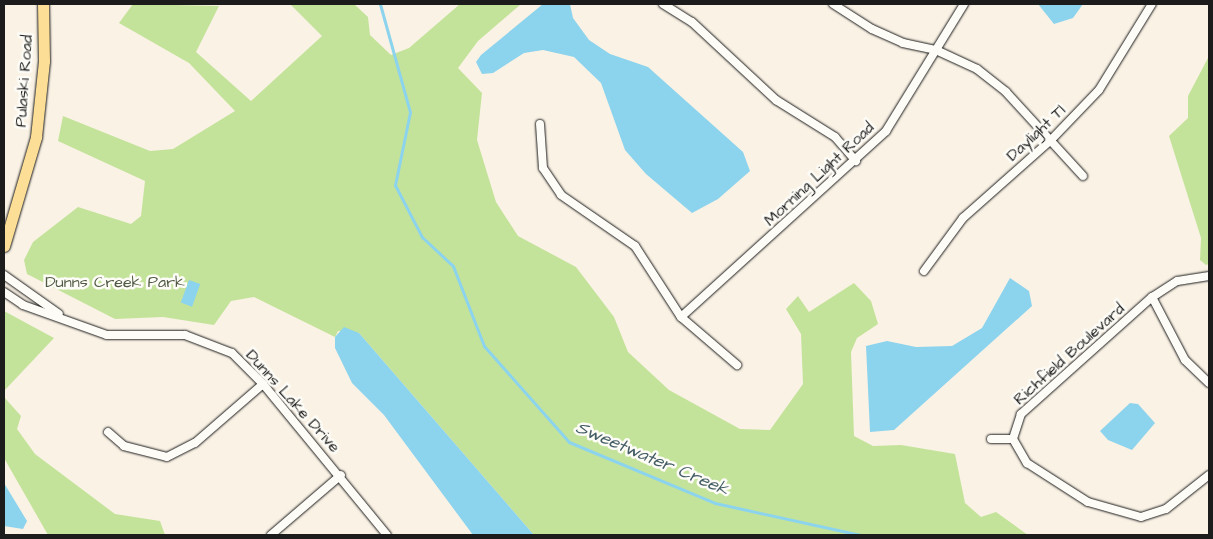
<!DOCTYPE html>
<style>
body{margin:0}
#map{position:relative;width:1213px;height:539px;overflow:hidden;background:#faf2e5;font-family:"Architects Daughter",sans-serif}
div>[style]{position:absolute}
.green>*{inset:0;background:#c4e39a}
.water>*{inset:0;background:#8cd3ed;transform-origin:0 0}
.stream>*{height:3px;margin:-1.5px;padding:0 1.5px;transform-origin:1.5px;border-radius:1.5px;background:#8cd3ed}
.roads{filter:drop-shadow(0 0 1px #1c1c1c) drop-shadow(0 0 1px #1c1c1c)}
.street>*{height:8px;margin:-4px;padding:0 4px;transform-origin:4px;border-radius:4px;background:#fdfcf7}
.primary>*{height:11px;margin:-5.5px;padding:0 5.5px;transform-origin:5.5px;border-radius:5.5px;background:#fdde96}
span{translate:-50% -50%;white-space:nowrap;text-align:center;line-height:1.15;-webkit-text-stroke:5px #fdfcf7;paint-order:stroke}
.street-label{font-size:16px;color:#1c1c1c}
.park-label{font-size:16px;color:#4e5842}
.water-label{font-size:18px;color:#435c65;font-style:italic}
.frame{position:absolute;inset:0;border:5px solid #1c1c1c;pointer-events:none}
</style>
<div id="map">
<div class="green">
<i style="clip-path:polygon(133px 4px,219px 6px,196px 52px,251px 101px,322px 36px,290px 4px,354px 4px,368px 17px,370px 35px,391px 55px,409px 48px,460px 4px,521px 4px,478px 41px,458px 68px,482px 93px,477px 140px,496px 202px,518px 236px,576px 267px,614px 317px,628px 352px,669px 390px,740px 429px,770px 430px,803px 384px,801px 334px,786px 309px,798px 296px,809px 312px,854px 283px,871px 301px,878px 324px,857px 338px,851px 352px,854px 436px,873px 446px,901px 445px,955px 454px,965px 503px,981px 517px,996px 512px,1028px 535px,534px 535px,359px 333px,338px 331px,335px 337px,254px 297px,231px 301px,214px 325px,163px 317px,115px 319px,27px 274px,24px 260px,33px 242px,78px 207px,131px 224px,141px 216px,145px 181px,58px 141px,63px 116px,150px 151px,173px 149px,235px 111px,189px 63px,119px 23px)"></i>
<i style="clip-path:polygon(1209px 56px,1209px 264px,1206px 265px,1200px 260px,1201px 238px,1169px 136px,1188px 118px,1188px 96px)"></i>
<i style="clip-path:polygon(4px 311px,54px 338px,4px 391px)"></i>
<i style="clip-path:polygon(4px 397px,21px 416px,17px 429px,35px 454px,115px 514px,160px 521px,165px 535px,48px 535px,4px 458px)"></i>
</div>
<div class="water">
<i style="clip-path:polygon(543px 4px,570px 4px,573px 18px,589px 40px,610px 54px,648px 67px,743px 152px,750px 171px,718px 199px,692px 213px,646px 174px,625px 150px,601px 83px,574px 57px,543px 50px,524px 53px,493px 73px,482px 74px,476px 62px,481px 55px)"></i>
<i style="clip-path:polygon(1038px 4px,1083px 4px,1073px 18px,1054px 24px)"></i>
<i style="clip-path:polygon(1010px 278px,1029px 291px,1032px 306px,894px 430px,870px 432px,866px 346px,887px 341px,916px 347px,952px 346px,982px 328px)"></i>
<i style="left:189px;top:280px;width:12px;height:24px;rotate:20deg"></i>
<i style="clip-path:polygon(344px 327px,359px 333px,534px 535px,473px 535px,384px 415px,352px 383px,335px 348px,335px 337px)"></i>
<i style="clip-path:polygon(1130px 403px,1138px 404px,1155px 423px,1132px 450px,1108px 440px,1100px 431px)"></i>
<i style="clip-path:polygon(4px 483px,27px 521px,23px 529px,4px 526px)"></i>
</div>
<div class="stream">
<i style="left:380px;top:4px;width:112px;rotate:74.5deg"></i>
<i style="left:410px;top:112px;width:75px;rotate:101.6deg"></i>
<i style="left:395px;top:185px;width:59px;rotate:62.6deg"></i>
<i style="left:422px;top:237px;width:42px;rotate:43.1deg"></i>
<i style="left:453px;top:266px;width:86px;rotate:68.8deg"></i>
<i style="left:484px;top:346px;width:128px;rotate:48.5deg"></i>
<i style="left:569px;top:442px;width:158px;rotate:22.7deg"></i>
<i style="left:715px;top:503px;width:149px;rotate:12.4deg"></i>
</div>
<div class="roads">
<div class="street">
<i style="left:663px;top:4px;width:34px;rotate:32deg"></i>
<i style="left:692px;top:22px;width:115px;rotate:42.9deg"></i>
<i style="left:776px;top:100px;width:70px;rotate:32.1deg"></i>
<i style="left:835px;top:137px;width:32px;rotate:49deg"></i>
<i style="left:833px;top:4px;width:46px;rotate:32.7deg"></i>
<i style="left:872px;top:29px;width:34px;rotate:24deg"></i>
<i style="left:903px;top:43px;width:34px;rotate:12deg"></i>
<i style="left:936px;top:50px;width:45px;rotate:24.9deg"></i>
<i style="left:977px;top:69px;width:37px;rotate:38deg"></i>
<i style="left:1006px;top:92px;width:114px;rotate:47.5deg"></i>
<i style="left:540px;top:124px;width:44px;rotate:86.1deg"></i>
<i style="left:543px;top:168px;width:32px;rotate:56deg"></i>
<i style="left:561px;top:195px;width:90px;rotate:34.6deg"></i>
<i style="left:635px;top:246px;width:85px;rotate:57.1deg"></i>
<i style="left:681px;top:317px;width:74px;rotate:40.6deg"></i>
<i style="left:924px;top:271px;width:66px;rotate:-53.7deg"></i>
<i style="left:963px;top:218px;width:118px;rotate:-41.6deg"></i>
<i style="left:1051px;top:140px;width:69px;rotate:-46.2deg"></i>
<i style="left:1099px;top:90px;width:101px;rotate:-58.4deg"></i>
<i style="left:4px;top:275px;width:67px;rotate:35.3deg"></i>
<i style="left:1209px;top:276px;width:32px;rotate:171deg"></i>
<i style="left:1177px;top:281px;width:30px;rotate:147deg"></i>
<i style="left:1152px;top:297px;width:176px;rotate:138.2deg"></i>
<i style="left:1021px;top:414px;width:26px;rotate:108deg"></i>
<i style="left:1013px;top:439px;width:28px;rotate:60deg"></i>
<i style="left:1027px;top:463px;width:72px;rotate:32.6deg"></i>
<i style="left:1088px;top:502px;width:55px;rotate:15.8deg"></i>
<i style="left:1141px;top:517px;width:26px;rotate:-18deg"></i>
<i style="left:1166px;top:509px;width:55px;rotate:-38.3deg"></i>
<i style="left:4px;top:292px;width:23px;rotate:34deg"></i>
<i style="left:23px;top:305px;width:89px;rotate:19.7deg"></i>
<i style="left:107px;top:335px;width:78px"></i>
<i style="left:185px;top:335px;width:50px;rotate:21deg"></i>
<i style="left:232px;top:353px;width:44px;rotate:45deg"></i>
<i style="left:263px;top:384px;width:195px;rotate:50.6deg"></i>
<i style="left:1152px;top:297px;width:71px;rotate:62.4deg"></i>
<i style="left:1185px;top:360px;width:33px;rotate:44deg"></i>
<i style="left:681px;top:317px;width:277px;rotate:-42.2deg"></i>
<i style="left:886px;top:131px;width:149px;rotate:-58.4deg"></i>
<i style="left:108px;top:432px;width:21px;rotate:41deg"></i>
<i style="left:124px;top:446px;width:44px;rotate:14.3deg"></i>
<i style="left:167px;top:457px;width:31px;rotate:-27deg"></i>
<i style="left:195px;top:443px;width:90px;rotate:-40.9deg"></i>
<i style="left:991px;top:439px;width:22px"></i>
<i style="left:271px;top:535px;width:92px;rotate:-40.6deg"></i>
</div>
<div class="primary">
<i style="left:4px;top:246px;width:114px;rotate:-73.6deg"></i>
<i style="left:36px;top:137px;width:76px;rotate:-84deg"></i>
<i style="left:44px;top:61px;width:57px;rotate:-91deg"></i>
</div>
</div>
<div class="street-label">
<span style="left:24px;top:81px;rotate:-86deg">Pulaski Road</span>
<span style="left:1036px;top:133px;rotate:-43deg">Daylight Tl</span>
<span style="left:819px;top:174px;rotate:-43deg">Morning Light Road</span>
<span style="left:1069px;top:354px;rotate:-42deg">Richfield Boulevard</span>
<span style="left:293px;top:401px;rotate:48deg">Dunns Lake Drive</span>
</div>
<div class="park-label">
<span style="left:115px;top:282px">Dunns Creek Park</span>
</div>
<div class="water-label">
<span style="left:652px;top:459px;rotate:23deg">Sweetwater Creek</span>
</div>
<div class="frame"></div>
</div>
